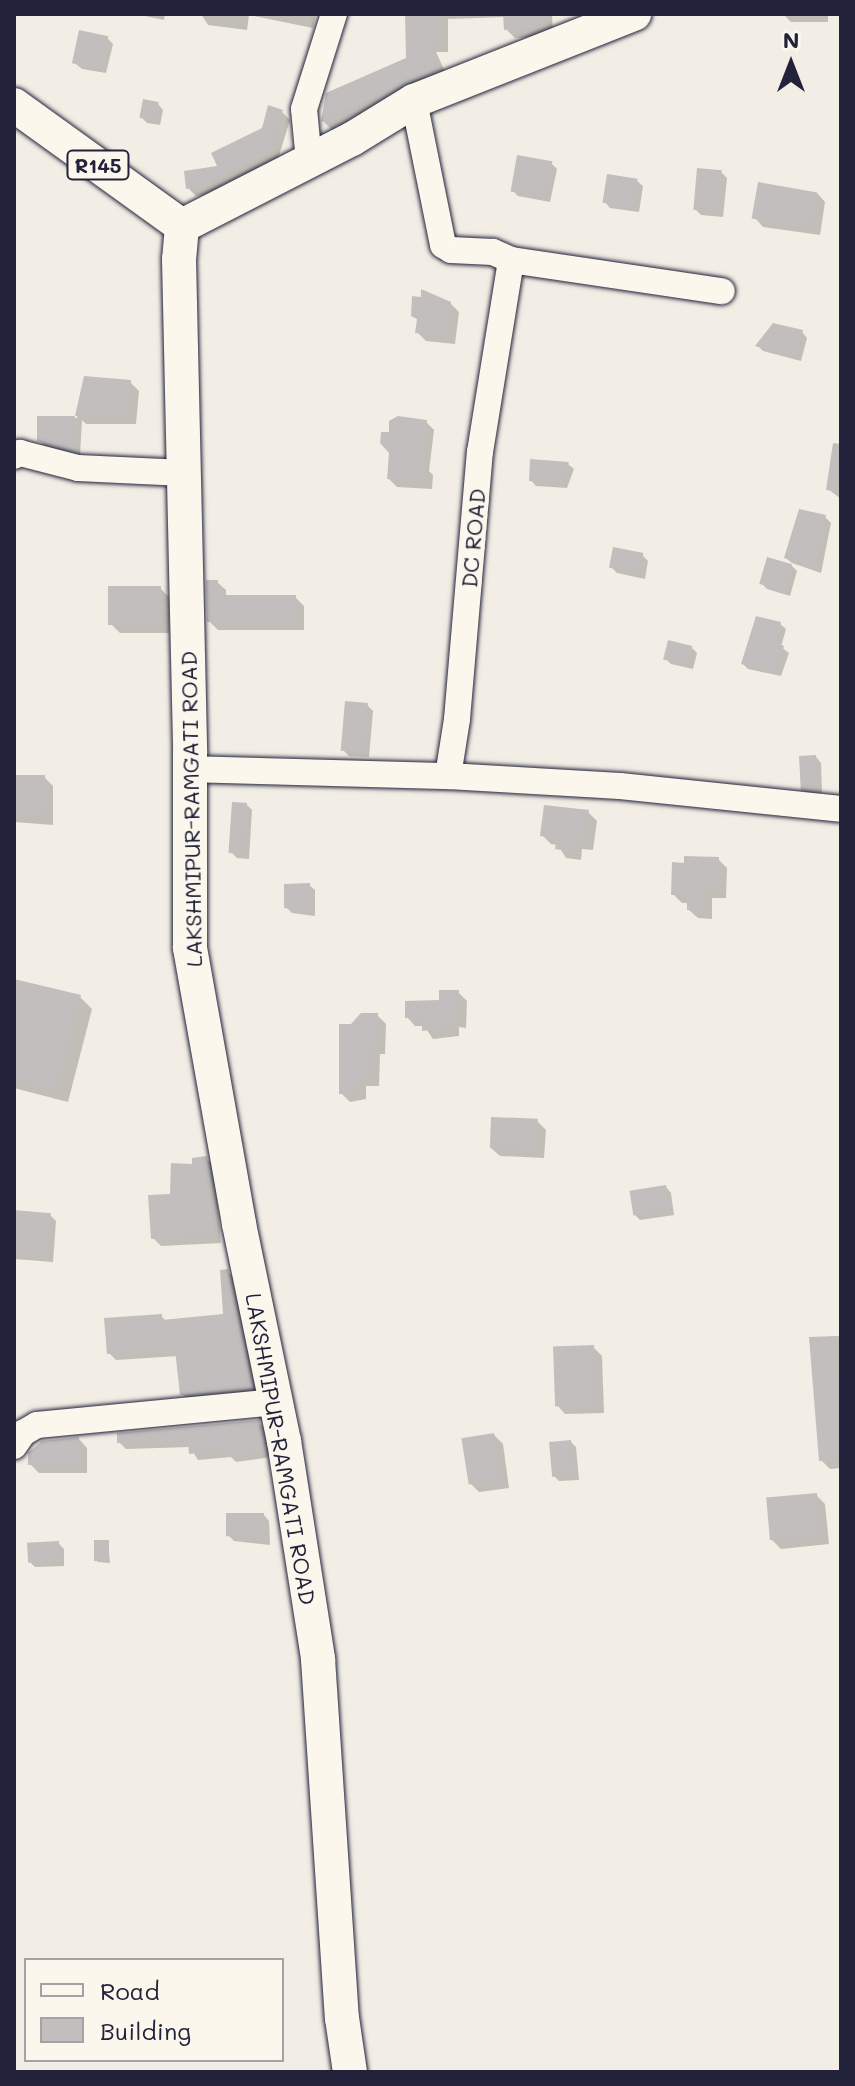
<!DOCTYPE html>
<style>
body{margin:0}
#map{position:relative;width:855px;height:2086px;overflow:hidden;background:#f2eee5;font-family:Mali,sans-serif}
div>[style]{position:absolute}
.shadow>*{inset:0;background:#0003}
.building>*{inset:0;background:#c2bebe;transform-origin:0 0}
.roads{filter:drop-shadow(0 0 2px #22223b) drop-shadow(0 0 2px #22223b)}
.minor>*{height:26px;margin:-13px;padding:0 13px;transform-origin:13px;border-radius:13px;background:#fbf7ec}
.major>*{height:34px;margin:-17px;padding:0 17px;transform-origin:17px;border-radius:17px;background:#fbf7ec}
span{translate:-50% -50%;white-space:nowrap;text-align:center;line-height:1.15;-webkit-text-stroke:8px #fbf7ec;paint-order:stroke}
.shield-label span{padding:2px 6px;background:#fbf7ec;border:2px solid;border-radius:6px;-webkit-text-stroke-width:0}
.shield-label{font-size:20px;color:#22223b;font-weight:700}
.street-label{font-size:22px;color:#22223b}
.frame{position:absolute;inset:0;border:16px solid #22223b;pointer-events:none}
.legend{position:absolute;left:24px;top:1958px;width:260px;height:104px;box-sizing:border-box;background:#fbf7ec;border:2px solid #a4a2a5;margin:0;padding:10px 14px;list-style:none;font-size:24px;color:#22223b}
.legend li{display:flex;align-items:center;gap:16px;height:40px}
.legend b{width:40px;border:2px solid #a4a2a5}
.north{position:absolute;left:751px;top:24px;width:80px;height:80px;-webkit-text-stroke:6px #fbf7ec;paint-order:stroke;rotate:0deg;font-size:22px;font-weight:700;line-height:32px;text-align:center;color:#22223b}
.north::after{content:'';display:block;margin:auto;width:28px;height:36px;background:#22223b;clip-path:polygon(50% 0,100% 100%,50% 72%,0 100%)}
</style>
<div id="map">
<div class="shadow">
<i style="clip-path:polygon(135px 14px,165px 14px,164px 20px)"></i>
<i style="clip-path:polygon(201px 14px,316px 14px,313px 28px,249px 15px,247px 30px,208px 25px)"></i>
<i style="clip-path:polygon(407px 14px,552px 14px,553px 36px,515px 38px,506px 29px,505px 17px,448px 19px,448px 52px,436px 52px,448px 78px,332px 130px,323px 121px,328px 94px,408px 60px)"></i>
<i style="clip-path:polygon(783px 14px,828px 14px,828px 22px,791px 22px)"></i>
<i style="clip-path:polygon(107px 38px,113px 44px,106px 73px,82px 69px,76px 64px)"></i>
<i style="clip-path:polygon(158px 104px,163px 110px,160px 125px,147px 123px,141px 117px)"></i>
<i style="clip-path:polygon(282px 112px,290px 120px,278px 159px,223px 192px,196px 196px,188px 188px,220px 167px)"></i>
<i style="clip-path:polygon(551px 163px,557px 169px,550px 202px,518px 196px,512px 190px)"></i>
<i style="clip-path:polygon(721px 172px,727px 178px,723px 217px,701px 215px,695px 209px)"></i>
<i style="clip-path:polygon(637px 181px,643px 186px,639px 212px,610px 208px,605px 202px)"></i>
<i style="clip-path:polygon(817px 193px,825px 202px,820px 235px,763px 227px,755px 218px)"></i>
<i style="clip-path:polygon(450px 303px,459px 312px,455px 344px,426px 341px,417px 332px,419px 321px,413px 315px)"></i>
<i style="clip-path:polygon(802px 332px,807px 338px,801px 361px,763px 351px,758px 346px)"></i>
<i style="clip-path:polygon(86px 378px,130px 382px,139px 391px,136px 424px,86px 424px,82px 420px,80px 456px,47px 448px,39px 440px,39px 418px,77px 418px)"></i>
<i style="clip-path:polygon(426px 422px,434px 430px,429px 471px,433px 475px,432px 489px,397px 487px,389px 479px)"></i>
<i style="clip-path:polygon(841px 447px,841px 499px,828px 489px)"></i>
<i style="clip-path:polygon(568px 464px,574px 469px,567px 488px,536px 486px,531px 480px)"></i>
<i style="clip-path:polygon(825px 517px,831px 523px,821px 573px,792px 563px,786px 558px)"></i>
<i style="clip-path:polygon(14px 527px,14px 528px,15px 616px,14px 616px)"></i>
<i style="clip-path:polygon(642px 555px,648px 561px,645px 579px,617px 573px,611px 567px)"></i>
<i style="clip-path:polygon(791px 565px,797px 571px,790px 596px,767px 589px,762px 584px)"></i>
<i style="clip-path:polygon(217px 582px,226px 590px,226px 597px,295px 597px,304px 606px,304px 630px,218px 630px,209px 621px)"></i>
<i style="clip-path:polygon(160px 588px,169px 597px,169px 633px,120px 633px,111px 624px)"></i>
<i style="clip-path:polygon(780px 624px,786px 629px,781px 647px,789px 653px,781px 676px,748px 669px,743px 664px)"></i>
<i style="clip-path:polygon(691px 647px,697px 653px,693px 669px,671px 664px,665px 658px)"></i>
<i style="clip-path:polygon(367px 705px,373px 711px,369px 757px,349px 756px,343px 750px)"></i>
<i style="clip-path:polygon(816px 757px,821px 763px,822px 795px,808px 794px,802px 788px)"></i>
<i style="clip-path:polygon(14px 777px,44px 777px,53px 786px,53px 825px,14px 822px)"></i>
<i style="clip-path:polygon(247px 805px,252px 810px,249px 859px,237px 858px,231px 852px)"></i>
<i style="clip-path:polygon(588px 812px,597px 821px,593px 850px,582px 849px,581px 860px,566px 858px,558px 845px,551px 844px,542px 835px)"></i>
<i style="clip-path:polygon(718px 859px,727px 868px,726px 898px,712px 898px,712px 919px,698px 918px,689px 910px,689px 903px,682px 903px,673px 894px)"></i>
<i style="clip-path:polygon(309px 885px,315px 890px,315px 916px,292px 913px,286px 907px)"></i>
<i style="clip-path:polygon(14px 981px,80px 997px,92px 1009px,68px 1102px,14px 1088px)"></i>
<i style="clip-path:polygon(458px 992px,467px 1001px,466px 1028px,459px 1027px,459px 1036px,433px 1039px,424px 1026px,415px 1026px,407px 1017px)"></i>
<i style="clip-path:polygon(377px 1015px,386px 1024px,385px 1054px,380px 1054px,379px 1086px,366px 1086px,366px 1099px,350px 1102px,341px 1093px,352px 1026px)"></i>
<i style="clip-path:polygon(537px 1121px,546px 1130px,544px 1158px,500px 1156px,491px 1148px)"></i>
<i style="clip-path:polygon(206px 1158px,214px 1166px,221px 1243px,161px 1246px,153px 1238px,172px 1195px,194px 1166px)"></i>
<i style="clip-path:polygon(666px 1187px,671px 1193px,674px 1215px,640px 1220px,634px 1214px)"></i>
<i style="clip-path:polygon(14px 1212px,50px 1215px,56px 1221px,53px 1262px,14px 1259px)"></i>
<i style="clip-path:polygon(227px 1271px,234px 1278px,259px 1395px,190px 1402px,182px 1394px,178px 1356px,116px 1360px,109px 1353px,161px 1316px,166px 1321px,225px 1316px)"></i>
<i style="clip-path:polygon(841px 1336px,841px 1468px,830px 1469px,821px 1460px,811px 1338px)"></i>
<i style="clip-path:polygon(593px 1347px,602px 1356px,604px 1413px,565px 1414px,557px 1405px)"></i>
<i style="clip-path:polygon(258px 1422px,265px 1429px,271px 1457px,236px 1462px,231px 1457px,198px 1460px,190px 1447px,126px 1449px,119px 1442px)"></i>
<i style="clip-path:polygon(494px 1435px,503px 1444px,509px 1488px,479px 1492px,470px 1483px)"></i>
<i style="clip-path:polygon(79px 1439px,87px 1448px,87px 1473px,39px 1473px,30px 1464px)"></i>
<i style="clip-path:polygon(571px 1442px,576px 1447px,579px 1480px,559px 1481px,554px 1476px)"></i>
<i style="clip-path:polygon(816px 1495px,825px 1504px,829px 1544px,781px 1549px,772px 1540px)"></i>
<i style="clip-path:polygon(264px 1515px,269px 1521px,270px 1545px,234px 1541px,228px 1535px)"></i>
<i style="clip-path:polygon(108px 1542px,110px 1563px,98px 1562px,96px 1560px)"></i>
<i style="clip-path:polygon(58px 1543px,64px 1549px,64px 1566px,35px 1567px,30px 1562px)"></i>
</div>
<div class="building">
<i style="clip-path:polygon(405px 14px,440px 14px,440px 44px,430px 44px,440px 69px,321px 122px,326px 93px,406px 58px)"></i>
<i style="clip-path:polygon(503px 14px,545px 14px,546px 27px,504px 30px)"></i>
<i style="left:79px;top:30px;width:30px;height:34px;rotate:12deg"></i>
<i style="left:143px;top:99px;width:16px;height:19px;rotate:11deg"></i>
<i style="clip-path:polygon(268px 105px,283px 110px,270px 151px,215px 179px,216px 184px,186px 189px,184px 171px,217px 166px,211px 153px,262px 128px)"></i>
<i style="left:517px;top:155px;width:36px;height:37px;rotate:10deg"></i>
<i style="left:697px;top:168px;width:25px;height:42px;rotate:5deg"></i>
<i style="left:607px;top:174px;width:31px;height:29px;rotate:9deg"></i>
<i style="left:758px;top:182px;width:60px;height:37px;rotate:10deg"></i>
<i style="clip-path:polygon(421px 289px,451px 302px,447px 336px,415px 333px,417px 319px,411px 316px,412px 296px,421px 297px)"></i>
<i style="clip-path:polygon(773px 323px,803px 330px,796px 357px,755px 346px)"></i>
<i style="clip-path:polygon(84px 376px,131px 380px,128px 416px,75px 416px)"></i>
<i style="clip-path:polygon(37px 416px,75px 416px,73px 450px,37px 441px)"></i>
<i style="clip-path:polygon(398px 416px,427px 420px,422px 465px,426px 465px,425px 482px,387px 479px,389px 453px,380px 443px,381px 432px,389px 432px,389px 421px)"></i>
<i style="clip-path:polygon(833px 443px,841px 444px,841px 492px,826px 490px)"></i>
<i style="clip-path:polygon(530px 459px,569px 462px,561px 483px,529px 481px)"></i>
<i style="clip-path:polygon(799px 509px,826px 515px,816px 569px,784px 558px)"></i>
<i style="left:613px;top:547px;width:31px;height:21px;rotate:11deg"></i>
<i style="left:767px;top:557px;width:26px;height:28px;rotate:16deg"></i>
<i style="clip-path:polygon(206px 580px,218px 580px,218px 595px,296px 595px,296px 622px,207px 622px)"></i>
<i style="left:108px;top:586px;width:53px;height:39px"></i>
<i style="clip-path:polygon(756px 616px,781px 622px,776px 643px,784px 646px,776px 672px,741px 664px)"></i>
<i style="left:668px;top:640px;width:25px;height:20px;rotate:14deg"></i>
<i style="left:345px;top:701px;width:23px;height:50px;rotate:5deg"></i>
<i style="left:816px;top:755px;width:35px;height:17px;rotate:87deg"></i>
<i style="left:14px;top:775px;width:31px;height:40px"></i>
<i style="left:232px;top:802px;width:15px;height:51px;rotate:4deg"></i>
<i style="clip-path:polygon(544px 805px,589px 810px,585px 842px,574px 841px,573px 852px,555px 849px,557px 838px,540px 836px)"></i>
<i style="clip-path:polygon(684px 856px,719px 857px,718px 890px,704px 890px,704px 911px,687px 910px,687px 895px,671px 895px,672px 862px,684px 863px)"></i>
<i style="clip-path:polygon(310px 883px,311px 912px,284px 908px,284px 884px)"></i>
<i style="clip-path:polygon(14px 979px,81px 995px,57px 1091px,14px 1081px)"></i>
<i style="clip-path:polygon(439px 990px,459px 990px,458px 1020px,451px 1019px,451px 1028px,422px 1031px,422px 1018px,405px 1018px,405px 1001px,439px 1000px)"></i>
<i style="clip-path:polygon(361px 1013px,378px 1013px,377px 1046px,372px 1046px,371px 1078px,358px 1078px,358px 1090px,353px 1094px,339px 1094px,339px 1024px,351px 1024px)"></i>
<i style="left:491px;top:1117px;width:47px;height:31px;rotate:2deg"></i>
<i style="clip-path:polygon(207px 1156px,214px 1235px,151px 1239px,148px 1195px,170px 1194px,171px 1163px,192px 1164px,192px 1158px)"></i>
<i style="left:666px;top:1185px;width:25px;height:37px;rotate:81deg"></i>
<i style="left:14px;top:1210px;width:37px;height:45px;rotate:5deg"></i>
<i style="clip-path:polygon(228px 1269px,253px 1388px,180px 1395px,175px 1350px,107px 1354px,104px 1318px,162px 1314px,162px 1320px,223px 1314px,220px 1270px)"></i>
<i style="clip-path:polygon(837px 1336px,841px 1459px,819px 1461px,809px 1337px)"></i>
<i style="left:594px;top:1345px;width:60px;height:41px;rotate:88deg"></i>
<i style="clip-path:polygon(259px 1420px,265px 1450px,227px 1456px,226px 1450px,189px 1454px,188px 1441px,117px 1443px,117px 1433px)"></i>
<i style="left:494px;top:1433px;width:47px;height:33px;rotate:81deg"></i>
<i style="clip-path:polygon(79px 1437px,79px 1465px,28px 1465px,28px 1453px,42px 1441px)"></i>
<i style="left:571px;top:1440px;width:35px;height:22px;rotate:85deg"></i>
<i style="left:817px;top:1493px;width:43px;height:51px;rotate:85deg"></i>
<i style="clip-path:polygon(226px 1513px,264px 1513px,265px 1540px,226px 1536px)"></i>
<i style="left:94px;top:1540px;width:15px;height:21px"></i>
<i style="left:59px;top:1541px;width:20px;height:32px;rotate:87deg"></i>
</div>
<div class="roads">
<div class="minor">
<i style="left:309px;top:161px;width:52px;rotate:-95.5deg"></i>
<i style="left:304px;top:109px;width:100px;rotate:-72.5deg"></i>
<i style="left:511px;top:260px;width:213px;rotate:8.4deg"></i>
<i style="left:14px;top:456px;width:7px;rotate:-27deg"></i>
<i style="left:20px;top:453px;width:60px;rotate:14.5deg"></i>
<i style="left:78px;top:468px;width:106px;rotate:2.7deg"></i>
<i style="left:190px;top:769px;width:258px;rotate:1.6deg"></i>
<i style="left:448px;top:776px;width:58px;rotate:-81deg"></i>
<i style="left:457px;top:719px;width:268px;rotate:-85.1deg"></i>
<i style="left:480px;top:452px;width:194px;rotate:-80.8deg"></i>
<i style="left:511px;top:260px;width:20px;rotate:-156deg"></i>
<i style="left:493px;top:252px;width:42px;rotate:-177.3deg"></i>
<i style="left:451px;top:250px;width:9px;rotate:-148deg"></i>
<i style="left:443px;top:245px;width:147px;rotate:-101.4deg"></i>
<i style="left:448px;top:776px;width:172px;rotate:3.3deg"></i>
<i style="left:620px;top:786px;width:222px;rotate:5.9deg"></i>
<i style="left:14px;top:1446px;width:16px;rotate:-55deg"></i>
<i style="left:23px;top:1433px;width:16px;rotate:-30deg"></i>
<i style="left:37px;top:1425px;width:240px;rotate:-5.5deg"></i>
</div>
<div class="major">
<i style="left:14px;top:105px;width:207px;rotate:35.8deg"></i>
<i style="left:182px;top:226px;width:33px;rotate:95deg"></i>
<i style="left:179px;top:259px;width:494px;rotate:88.7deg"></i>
<i style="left:190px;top:753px;width:195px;rotate:90deg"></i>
<i style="left:190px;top:948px;width:280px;rotate:79.9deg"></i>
<i style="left:239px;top:1224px;width:222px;rotate:78.3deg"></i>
<i style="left:284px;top:1441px;width:221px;rotate:81.1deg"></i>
<i style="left:318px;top:1659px;width:360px;rotate:86.2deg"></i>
<i style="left:342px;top:2018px;width:55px;rotate:81.6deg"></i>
<i style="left:182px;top:226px;width:191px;rotate:-27.1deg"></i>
<i style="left:352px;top:139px;width:73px;rotate:-31.5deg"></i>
<i style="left:414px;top:101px;width:237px;rotate:-21.6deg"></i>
</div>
</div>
<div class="shield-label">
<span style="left:98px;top:165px">R145</span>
</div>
<div class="street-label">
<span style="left:473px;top:538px;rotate:-85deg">DC ROAD</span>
<span style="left:191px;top:809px;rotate:-91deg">LAKSHMIPUR-RAMGATI ROAD</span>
<span style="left:281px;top:1449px;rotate:80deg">LAKSHMIPUR-RAMGATI ROAD</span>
</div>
<div class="frame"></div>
<ul class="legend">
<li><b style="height:10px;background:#fbf7ec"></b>Road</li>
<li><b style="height:22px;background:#c2bebe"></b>Building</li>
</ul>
<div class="north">N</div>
</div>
